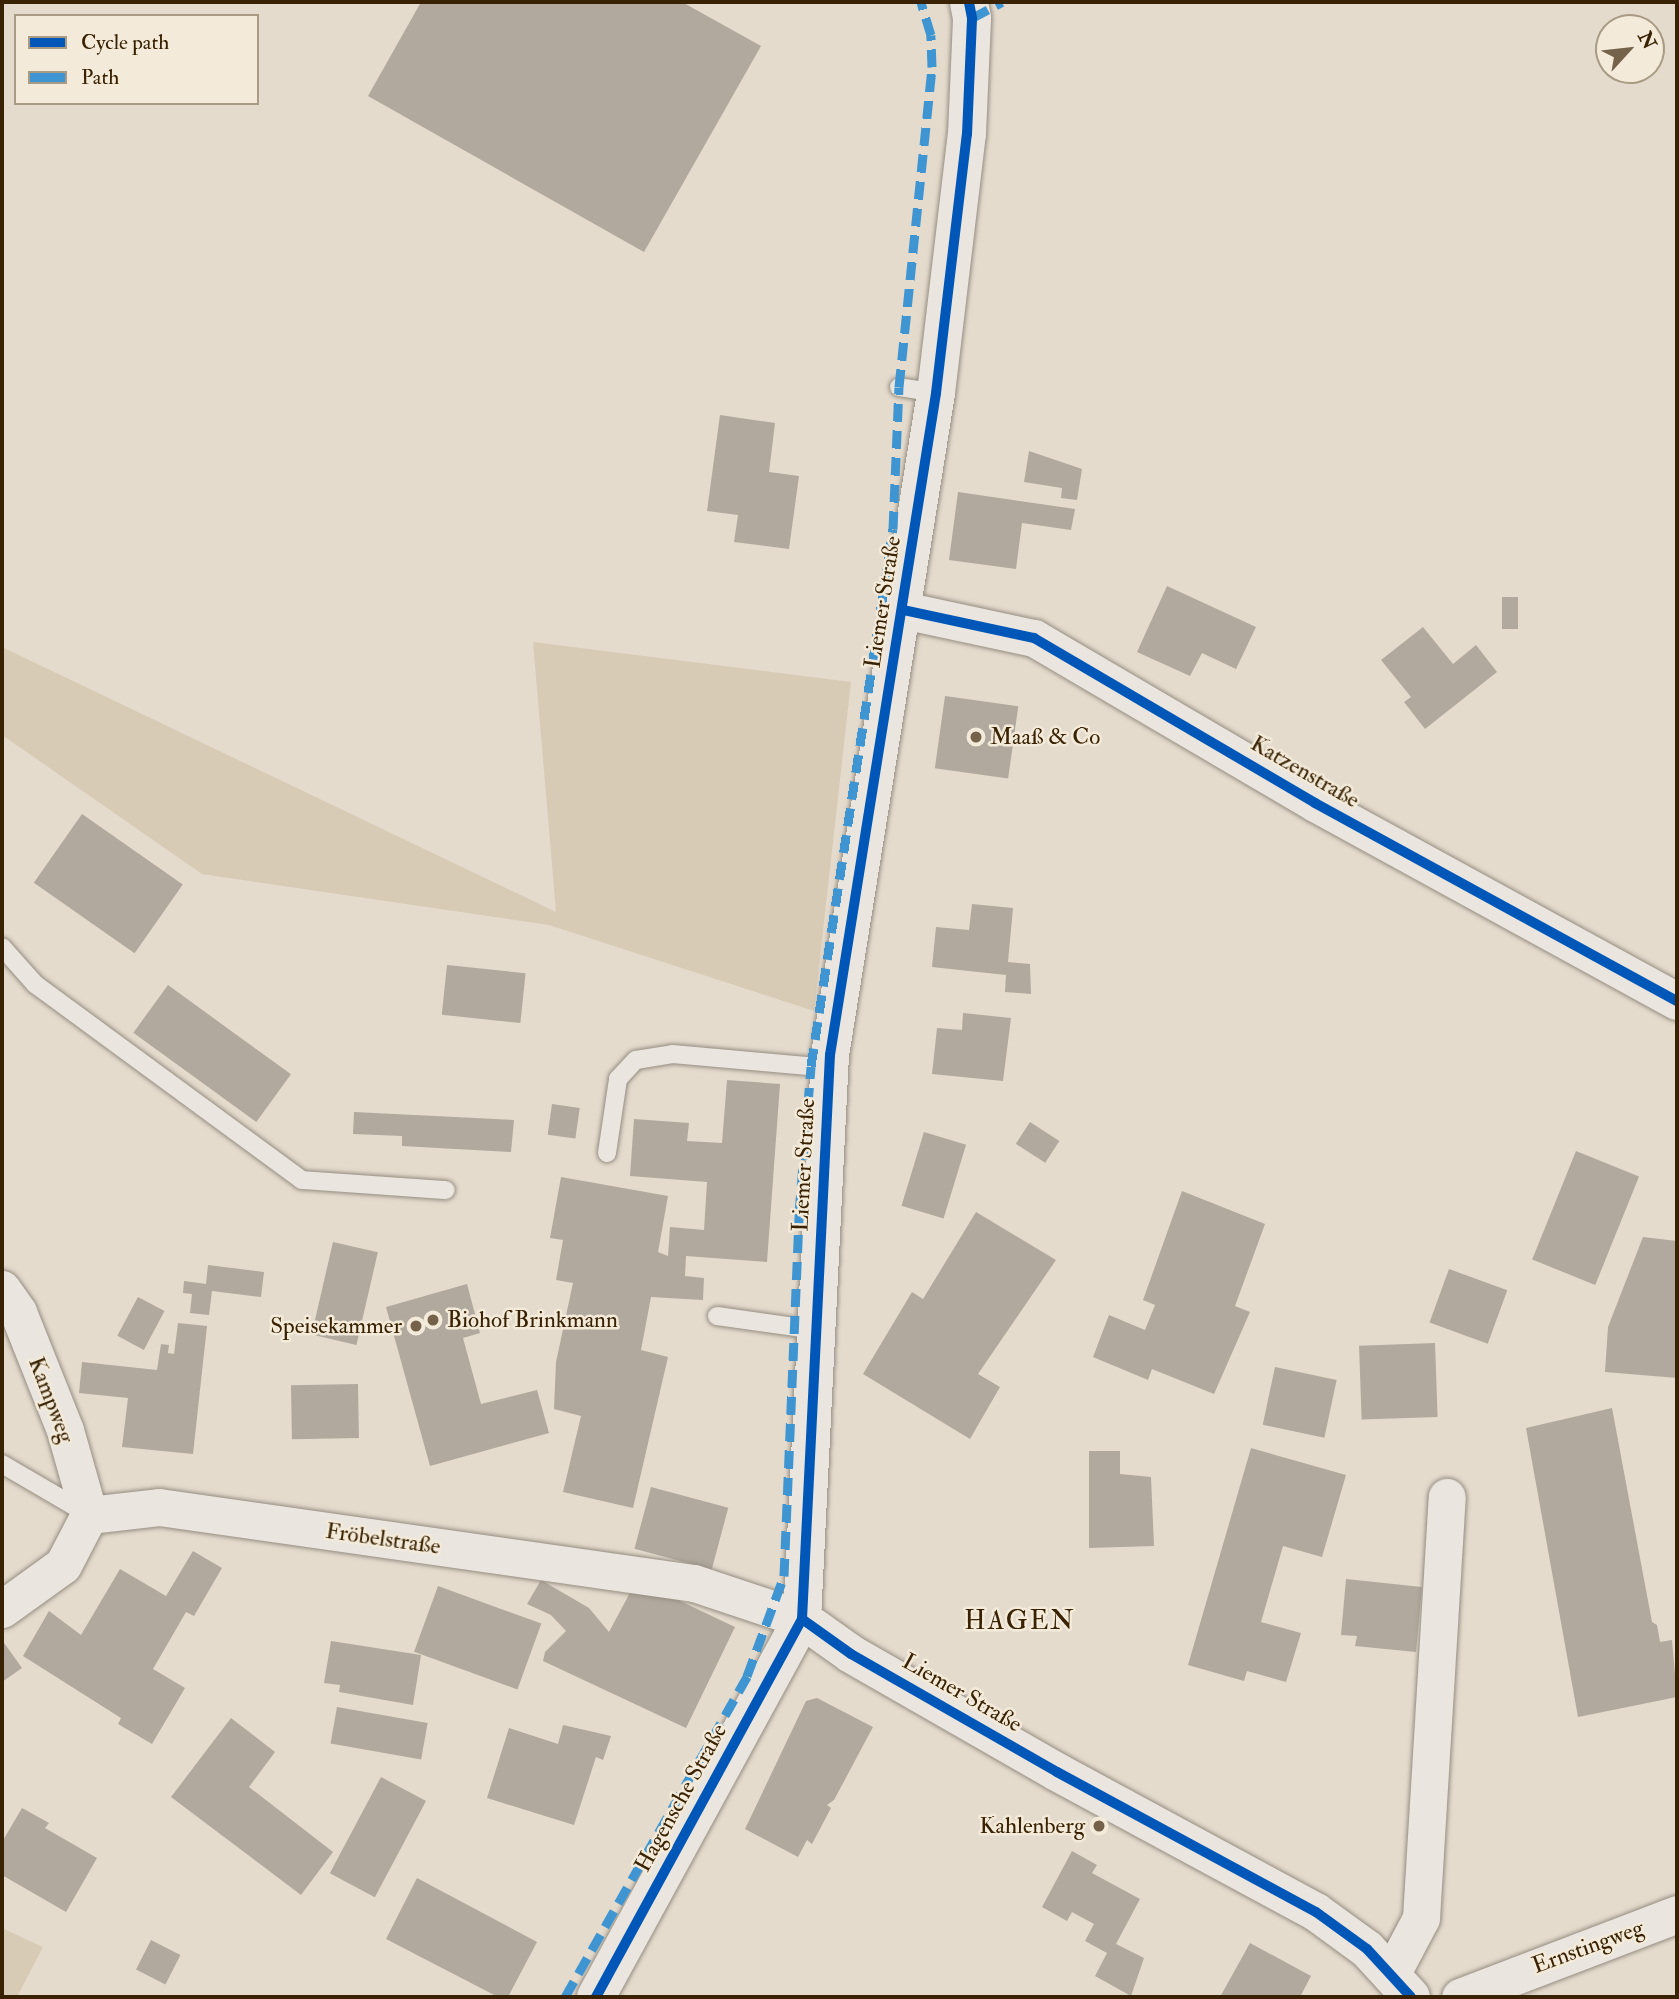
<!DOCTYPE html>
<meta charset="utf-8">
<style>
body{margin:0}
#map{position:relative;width:1679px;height:1999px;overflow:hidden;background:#e4dbcd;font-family:"IM FELL Double Pica",serif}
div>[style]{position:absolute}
.green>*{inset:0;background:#d8cbb6}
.building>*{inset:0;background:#b1a99d;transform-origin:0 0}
.roads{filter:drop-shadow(0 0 2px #958d81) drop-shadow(0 0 2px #958d81)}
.lane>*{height:18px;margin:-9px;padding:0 9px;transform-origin:9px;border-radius:9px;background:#eae5de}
.street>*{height:37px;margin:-18.5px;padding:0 18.5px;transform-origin:18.5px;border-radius:18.5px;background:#eae5de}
.secondary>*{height:38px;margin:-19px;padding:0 19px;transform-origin:19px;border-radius:19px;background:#eae5de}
.quiet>*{height:9px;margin-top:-4.5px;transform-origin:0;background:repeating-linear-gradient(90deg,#3e95d1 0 18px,transparent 0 27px)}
.cycleway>*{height:10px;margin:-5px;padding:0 5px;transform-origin:5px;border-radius:5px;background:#0057b8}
.dots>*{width:19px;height:19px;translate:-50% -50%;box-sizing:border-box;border:4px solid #f3ead9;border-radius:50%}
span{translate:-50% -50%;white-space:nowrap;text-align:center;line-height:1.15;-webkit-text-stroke:5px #f3ead9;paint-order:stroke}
.street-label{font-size:23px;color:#382203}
.poi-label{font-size:23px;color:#382203}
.left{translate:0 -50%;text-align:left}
.right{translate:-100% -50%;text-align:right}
.quarter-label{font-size:26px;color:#382203;letter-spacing:2px}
.frame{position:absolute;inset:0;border:4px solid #382203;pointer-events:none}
.legend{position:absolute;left:14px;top:14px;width:245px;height:91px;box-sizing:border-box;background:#f3ead9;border:2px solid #a89a83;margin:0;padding:9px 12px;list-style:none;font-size:21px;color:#382203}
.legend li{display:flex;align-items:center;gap:14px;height:35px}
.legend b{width:35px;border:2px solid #a89a83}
.north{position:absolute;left:1595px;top:14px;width:70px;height:70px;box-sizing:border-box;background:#f3ead9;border:2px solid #a89a83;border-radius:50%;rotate:63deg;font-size:19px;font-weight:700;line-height:28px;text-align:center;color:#382203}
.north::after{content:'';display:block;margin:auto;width:24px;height:32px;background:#74634a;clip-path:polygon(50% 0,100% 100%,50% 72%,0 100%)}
</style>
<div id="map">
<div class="green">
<i style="clip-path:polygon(533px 642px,851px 682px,814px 1011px,549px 925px,202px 874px,2px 735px,2px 647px,556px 912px)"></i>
<i style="clip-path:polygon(2px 1928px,43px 1947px,17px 1997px,2px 1997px)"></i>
</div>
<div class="building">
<i style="clip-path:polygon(421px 2px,682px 2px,761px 46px,644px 252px,368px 96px)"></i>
<i style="clip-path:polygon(720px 415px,775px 423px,769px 472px,799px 476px,789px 549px,734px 542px,738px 515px,707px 511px)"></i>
<i style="clip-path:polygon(1029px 451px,1082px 469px,1077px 500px,1061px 498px,1062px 488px,1024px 482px)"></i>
<i style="clip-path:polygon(958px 492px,1075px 509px,1071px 530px,1022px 523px,1016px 569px,949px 560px)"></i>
<i style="clip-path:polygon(1167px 586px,1256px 627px,1236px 669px,1202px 653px,1190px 676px,1137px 652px)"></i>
<i style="left:1502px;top:597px;width:16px;height:32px"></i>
<i style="clip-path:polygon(1423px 627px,1453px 664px,1476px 645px,1497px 672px,1425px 729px,1404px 702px,1411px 697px,1381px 660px)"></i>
<i style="left:945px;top:696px;width:74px;height:73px;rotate:8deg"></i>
<i style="left:82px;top:814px;width:123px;height:84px;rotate:35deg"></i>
<i style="clip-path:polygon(972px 904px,1013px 908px,1008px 962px,1030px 964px,1031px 994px,1005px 992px,1006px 975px,932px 967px,936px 927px,969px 930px)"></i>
<i style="left:447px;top:965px;width:79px;height:50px;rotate:6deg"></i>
<i style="left:168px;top:985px;width:152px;height:59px;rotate:36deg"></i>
<i style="clip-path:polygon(963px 1013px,1011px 1018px,1003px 1081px,932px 1074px,937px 1028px,962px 1030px)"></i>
<i style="clip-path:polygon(727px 1080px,780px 1084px,767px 1262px,686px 1256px,685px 1276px,704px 1278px,703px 1300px,651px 1297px,641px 1350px,668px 1357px,633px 1508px,563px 1492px,581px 1416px,554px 1409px,556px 1362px,573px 1283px,556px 1280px,563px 1240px,550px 1238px,561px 1177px,668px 1196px,658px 1252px,668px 1256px,670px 1227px,704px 1230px,707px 1182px,630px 1176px,634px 1119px,689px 1123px,687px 1141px,722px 1143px)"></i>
<i style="left:552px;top:1104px;width:28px;height:31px;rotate:8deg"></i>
<i style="clip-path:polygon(354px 1112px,514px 1120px,511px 1152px,402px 1146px,402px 1136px,353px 1134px)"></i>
<i style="left:1030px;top:1122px;width:35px;height:26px;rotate:33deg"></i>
<i style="left:924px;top:1132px;width:44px;height:77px;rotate:17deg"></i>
<i style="left:1576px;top:1151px;width:68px;height:117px;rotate:22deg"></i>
<i style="clip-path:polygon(1182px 1191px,1265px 1224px,1235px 1306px,1250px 1312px,1214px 1394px,1152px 1369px,1148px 1380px,1093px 1357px,1109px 1315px,1145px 1330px,1155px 1305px,1143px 1300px)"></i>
<i style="clip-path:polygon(976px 1212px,1056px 1260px,978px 1374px,1000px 1387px,970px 1439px,863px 1374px,912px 1292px,923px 1299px)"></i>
<i style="clip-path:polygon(1643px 1237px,1677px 1241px,1677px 1378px,1605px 1372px,1608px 1327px)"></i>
<i style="left:333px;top:1242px;width:46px;height:95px;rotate:13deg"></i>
<i style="clip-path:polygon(208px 1265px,264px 1272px,261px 1297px,212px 1291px,209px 1315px,190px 1313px,192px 1294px,183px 1293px,184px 1281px,206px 1284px)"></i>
<i style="left:1449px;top:1269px;width:62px;height:57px;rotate:20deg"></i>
<i style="clip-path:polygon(467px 1284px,480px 1333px,463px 1338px,481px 1404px,537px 1390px,549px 1433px,430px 1466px,386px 1307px)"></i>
<i style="left:138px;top:1297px;width:30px;height:44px;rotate:28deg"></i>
<i style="clip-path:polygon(178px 1323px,207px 1326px,193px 1454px,122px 1447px,128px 1398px,79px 1393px,82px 1362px,157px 1370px,161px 1344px,169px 1345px,168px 1353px,174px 1354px)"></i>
<i style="left:1435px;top:1343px;width:74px;height:76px;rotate:88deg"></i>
<i style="left:1275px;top:1367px;width:63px;height:59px;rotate:12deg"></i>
<i style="left:358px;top:1384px;width:54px;height:67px;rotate:89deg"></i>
<i style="clip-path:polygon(1612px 1408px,1652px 1622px,1657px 1625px,1660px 1642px,1672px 1640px,1677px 1697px,1578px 1717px,1526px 1428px)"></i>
<i style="clip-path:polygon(1251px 1448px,1346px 1475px,1322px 1557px,1283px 1546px,1261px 1622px,1301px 1633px,1286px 1682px,1247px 1671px,1244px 1681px,1188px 1665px)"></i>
<i style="clip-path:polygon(1089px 1451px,1120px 1451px,1120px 1474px,1151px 1477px,1154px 1546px,1089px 1548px)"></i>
<i style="left:651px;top:1487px;width:80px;height:64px;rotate:15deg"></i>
<i style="clip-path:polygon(193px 1551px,222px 1568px,194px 1616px,186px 1612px,153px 1669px,185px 1688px,152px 1744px,118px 1724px,121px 1718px,23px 1656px,49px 1611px,81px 1635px,120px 1569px,166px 1596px)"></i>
<i style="clip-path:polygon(1346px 1579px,1422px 1587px,1416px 1652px,1355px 1646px,1357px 1636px,1341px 1635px)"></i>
<i style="clip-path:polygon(541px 1580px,589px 1608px,609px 1632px,633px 1587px,654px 1596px,657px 1590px,735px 1627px,686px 1728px,543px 1661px,545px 1652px,566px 1631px,551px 1615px,527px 1604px)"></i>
<i style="left:438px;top:1586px;width:110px;height:70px;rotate:20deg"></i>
<i style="clip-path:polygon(2px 1640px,22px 1668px,2px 1682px)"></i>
<i style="clip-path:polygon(331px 1641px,421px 1655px,413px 1705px,339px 1692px,340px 1685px,324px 1683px)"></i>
<i style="clip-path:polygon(817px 1698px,873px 1727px,834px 1800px,827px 1805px,831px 1808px,812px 1844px,807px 1840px,798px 1857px,745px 1829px,806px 1701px)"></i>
<i style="left:337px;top:1707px;width:92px;height:37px;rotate:10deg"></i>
<i style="clip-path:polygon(231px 1718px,275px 1752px,249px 1787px,333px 1852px,301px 1895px,171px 1797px)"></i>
<i style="clip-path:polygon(563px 1725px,611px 1736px,603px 1760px,596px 1757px,574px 1825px,487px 1798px,509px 1728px,558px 1744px)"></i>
<i style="left:381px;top:1777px;width:51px;height:109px;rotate:28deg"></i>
<i style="clip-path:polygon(22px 1808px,49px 1823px,45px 1828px,97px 1858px,66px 1912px,2px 1875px,2px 1842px)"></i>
<i style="clip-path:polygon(1072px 1851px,1097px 1865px,1092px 1873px,1140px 1899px,1116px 1944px,1144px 1958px,1131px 1996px,1095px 1976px,1107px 1953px,1085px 1941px,1094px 1924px,1072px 1912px,1067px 1921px,1042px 1907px)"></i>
<i style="clip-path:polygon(417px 1878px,537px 1942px,508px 1997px,498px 1997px,386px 1939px)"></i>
<i style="left:151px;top:1940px;width:33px;height:33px;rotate:27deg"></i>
<i style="clip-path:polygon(1250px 1943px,1311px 1976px,1300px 1997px,1220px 1997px)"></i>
</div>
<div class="roads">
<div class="lane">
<i style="left:899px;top:387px;width:37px;rotate:9deg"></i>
<i style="left:2px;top:947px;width:50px;rotate:48.3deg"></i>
<i style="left:35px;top:984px;width:331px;rotate:36.3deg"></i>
<i style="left:302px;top:1180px;width:144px;rotate:4deg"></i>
<i style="left:607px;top:1153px;width:75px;rotate:-81.5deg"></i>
<i style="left:618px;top:1079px;width:26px;rotate:-47deg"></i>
<i style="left:636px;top:1060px;width:37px;rotate:-9deg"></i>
<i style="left:673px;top:1054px;width:158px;rotate:5.1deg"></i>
<i style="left:717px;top:1316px;width:101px;rotate:8deg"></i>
<i style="left:2px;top:1464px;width:97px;rotate:30.3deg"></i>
</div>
<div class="street">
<i style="left:903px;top:610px;width:134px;rotate:12.1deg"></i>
<i style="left:1034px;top:638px;width:326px;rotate:30.4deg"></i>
<i style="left:1315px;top:803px;width:413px;rotate:28.7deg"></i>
<i style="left:2px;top:1289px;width:28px;rotate:55deg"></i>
<i style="left:18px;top:1312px;width:127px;rotate:68.3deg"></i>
<i style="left:65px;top:1430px;width:88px;rotate:74.2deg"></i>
<i style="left:2px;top:1609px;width:75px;rotate:-35.8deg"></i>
<i style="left:63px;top:1565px;width:56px;rotate:-62.5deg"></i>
<i style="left:89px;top:1515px;width:70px;rotate:-6.5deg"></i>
<i style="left:159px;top:1507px;width:540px;rotate:8.09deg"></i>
<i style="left:694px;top:1583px;width:114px;rotate:18.4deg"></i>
<i style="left:1392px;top:1973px;width:62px;rotate:-62.2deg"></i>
<i style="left:1421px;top:1918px;width:422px;rotate:-86.5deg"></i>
<i style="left:1460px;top:1997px;width:232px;rotate:-20.9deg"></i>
</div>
<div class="secondary">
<i style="left:802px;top:1619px;width:60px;rotate:35.5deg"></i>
<i style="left:851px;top:1654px;width:237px;rotate:29.8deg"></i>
<i style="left:1057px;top:1772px;width:294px;rotate:28.4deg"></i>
<i style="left:1316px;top:1912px;width:63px;rotate:36deg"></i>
<i style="left:1367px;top:1949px;width:65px;rotate:47.5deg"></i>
<i style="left:596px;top:1997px;width:430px;rotate:-61.4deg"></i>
<i style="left:802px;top:1619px;width:565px;rotate:-87.16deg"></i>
<i style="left:830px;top:1055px;width:670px;rotate:-80.9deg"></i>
<i style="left:936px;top:393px;width:261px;rotate:-83.2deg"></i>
<i style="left:967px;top:134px;width:116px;rotate:-87.5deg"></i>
<i style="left:972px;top:18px;width:16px;rotate:-101deg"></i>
</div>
</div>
<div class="quiet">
<i style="left:972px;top:18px;width:34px;rotate:-28deg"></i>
<i style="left:565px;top:1997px;width:369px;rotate:-60.4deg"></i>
<i style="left:747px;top:1676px;width:107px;rotate:-69.7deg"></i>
<i style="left:784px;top:1576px;width:363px;rotate:-87.6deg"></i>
<i style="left:799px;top:1213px;width:147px;rotate:-85.3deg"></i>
<i style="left:811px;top:1066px;width:543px;rotate:-81.32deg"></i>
<i style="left:893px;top:529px;width:142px;rotate:-87.6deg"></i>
<i style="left:899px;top:387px;width:322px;rotate:-84.1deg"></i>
<i style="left:932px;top:67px;width:32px;rotate:-92deg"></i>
<i style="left:931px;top:35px;width:34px;rotate:-107deg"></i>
</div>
<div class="cycleway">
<i style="left:903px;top:610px;width:134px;rotate:12.1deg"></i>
<i style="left:1034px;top:638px;width:326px;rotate:30.4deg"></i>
<i style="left:1315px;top:803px;width:413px;rotate:28.7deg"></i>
<i style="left:802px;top:1619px;width:60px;rotate:35.5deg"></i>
<i style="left:851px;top:1654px;width:237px;rotate:29.8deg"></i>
<i style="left:1057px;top:1772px;width:294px;rotate:28.4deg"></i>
<i style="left:1316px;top:1912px;width:63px;rotate:36deg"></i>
<i style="left:1367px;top:1949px;width:65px;rotate:47.5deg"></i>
<i style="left:596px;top:1997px;width:430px;rotate:-61.4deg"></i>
<i style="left:802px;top:1619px;width:565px;rotate:-87.16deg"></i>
<i style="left:830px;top:1055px;width:670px;rotate:-80.9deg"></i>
<i style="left:936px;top:393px;width:261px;rotate:-83.2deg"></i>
<i style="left:967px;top:134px;width:116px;rotate:-87.5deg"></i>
<i style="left:972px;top:18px;width:16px;rotate:-101deg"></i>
</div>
<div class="dots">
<i style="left:976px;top:737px;background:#74634a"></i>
<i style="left:433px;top:1320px;background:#74634a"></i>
<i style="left:416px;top:1326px;background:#74634a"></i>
<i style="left:1099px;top:1826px;background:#74634a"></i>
</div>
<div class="street-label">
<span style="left:883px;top:602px;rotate:-81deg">Liemer Straße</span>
<span style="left:1305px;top:772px;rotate:30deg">Katzenstraße</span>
<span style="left:804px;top:1165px;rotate:-87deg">Liemer Straße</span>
<span style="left:51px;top:1400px;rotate:69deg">Kampweg</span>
<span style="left:383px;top:1539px;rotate:8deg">Fröbelstraße</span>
<span style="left:962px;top:1693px;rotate:30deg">Liemer Straße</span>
<span style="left:681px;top:1798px;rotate:-61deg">Hagensche Straße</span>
<span style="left:1588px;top:1947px;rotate:-20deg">Ernstingweg</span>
</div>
<div class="poi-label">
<span class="left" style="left:990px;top:737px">Maaß &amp; Co</span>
<span class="left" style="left:447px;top:1320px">Biohof Brinkmann</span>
<span class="right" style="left:402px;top:1326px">Speisekammer</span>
<span class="right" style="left:1085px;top:1826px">Kahlenberg</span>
</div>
<div class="quarter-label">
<span style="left:1020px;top:1622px">HAGEN</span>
</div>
<div class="frame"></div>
<ul class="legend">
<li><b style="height:9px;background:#0057b8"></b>Cycle path</li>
<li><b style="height:9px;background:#3e95d1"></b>Path</li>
</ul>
<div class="north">N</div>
</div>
